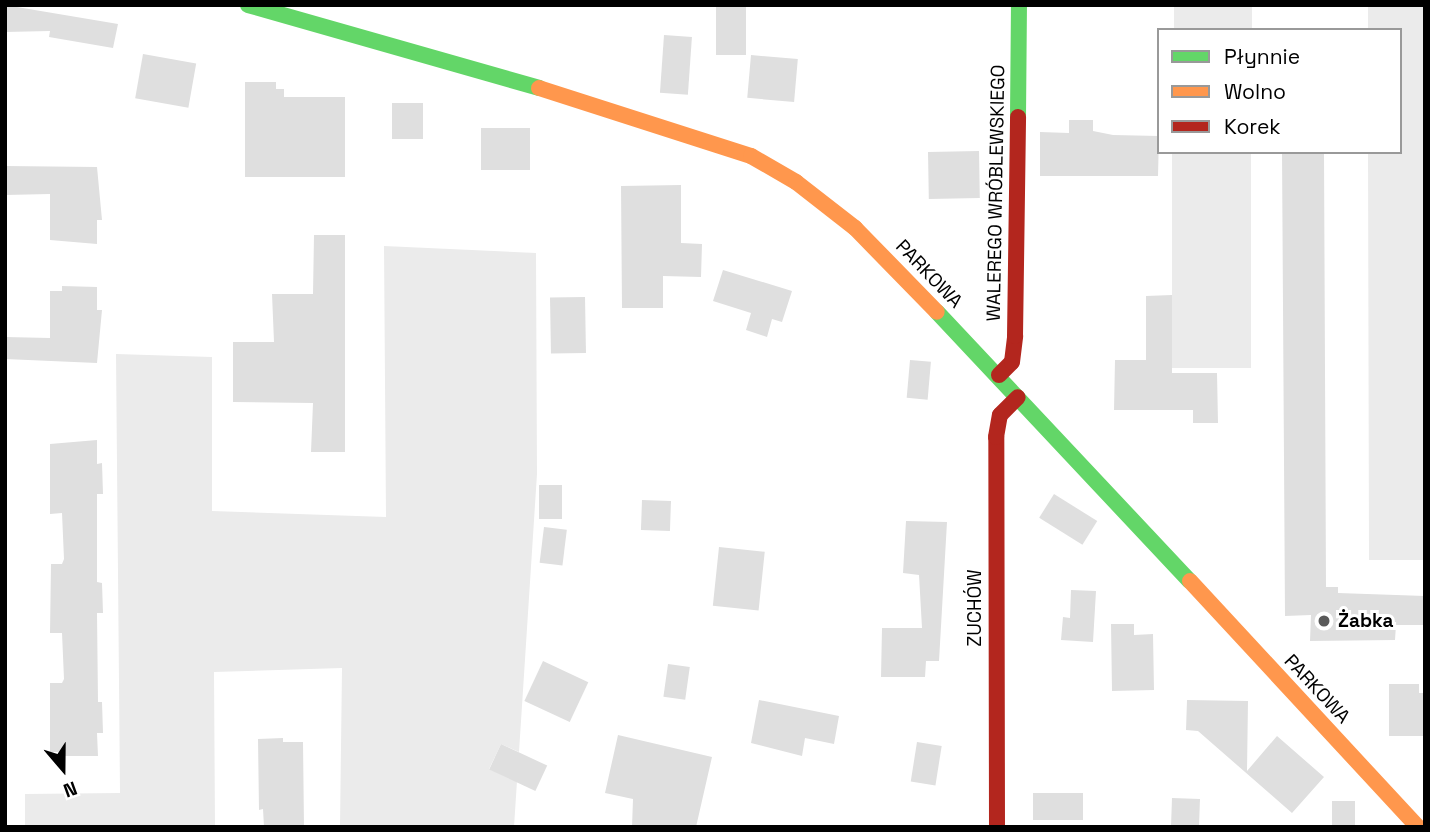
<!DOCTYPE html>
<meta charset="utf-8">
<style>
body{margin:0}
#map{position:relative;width:1430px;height:832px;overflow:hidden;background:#fff;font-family:"Space Grotesk",sans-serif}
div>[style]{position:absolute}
.green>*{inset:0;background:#ebebeb;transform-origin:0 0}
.building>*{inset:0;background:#dfdfdf;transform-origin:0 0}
.fast>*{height:16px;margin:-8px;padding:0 8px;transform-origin:8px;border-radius:8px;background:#63d668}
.slow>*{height:16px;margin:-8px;padding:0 8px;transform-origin:8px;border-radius:8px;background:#ff974d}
.jam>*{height:16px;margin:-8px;padding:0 8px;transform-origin:8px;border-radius:8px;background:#b3261e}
.dots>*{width:19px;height:19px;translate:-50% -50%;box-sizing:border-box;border:4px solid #fff;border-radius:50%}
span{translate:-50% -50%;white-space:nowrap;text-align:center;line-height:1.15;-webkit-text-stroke:6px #fff;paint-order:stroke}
.street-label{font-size:19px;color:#000}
.poi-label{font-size:19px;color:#000;font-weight:700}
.left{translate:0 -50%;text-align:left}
.frame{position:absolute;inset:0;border:7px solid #000;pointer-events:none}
.legend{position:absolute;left:1157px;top:28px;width:245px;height:126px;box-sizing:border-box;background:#fff;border:2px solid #999;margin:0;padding:9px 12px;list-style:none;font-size:21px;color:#000}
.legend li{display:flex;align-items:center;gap:14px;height:35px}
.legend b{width:35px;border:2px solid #999}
.north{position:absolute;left:28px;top:734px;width:70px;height:70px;-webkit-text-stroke:5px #fff;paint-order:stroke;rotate:160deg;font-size:19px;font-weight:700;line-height:28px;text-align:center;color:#000}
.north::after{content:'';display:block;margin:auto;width:24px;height:32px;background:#000;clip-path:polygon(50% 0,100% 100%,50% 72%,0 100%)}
</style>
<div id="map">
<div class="green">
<i style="left:1174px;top:5px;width:78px;height:25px"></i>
<i style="clip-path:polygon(1368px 5px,1425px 5px,1425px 560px,1369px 560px,1368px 152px,1400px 152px,1400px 30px,1368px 30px)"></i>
<i style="left:1172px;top:152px;width:79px;height:216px"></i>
<i style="clip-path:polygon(384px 246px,536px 253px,537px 474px,519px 752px,501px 744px,489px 769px,517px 781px,514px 827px,340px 827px,342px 668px,214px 672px,215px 827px,25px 827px,25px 794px,120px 793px,116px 354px,212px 357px,212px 511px,386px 517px)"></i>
</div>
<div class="building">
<i style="clip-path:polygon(5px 5px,118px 24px,113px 48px,49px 37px,50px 31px,5px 32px)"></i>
<i style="left:716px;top:5px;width:30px;height:50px"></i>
<i style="left:664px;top:35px;width:28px;height:58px;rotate:4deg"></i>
<i style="left:143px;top:54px;width:54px;height:45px;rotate:10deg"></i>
<i style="left:751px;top:55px;width:47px;height:43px;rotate:5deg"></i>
<i style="clip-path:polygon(245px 82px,276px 82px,276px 89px,284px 89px,284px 97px,345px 97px,345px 177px,245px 177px)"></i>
<i style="left:392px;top:103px;width:31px;height:36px"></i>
<i style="clip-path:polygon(1069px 120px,1093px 120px,1093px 131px,1113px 135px,1159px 136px,1158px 176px,1040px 176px,1040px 132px,1069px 133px)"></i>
<i style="left:481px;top:128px;width:49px;height:42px"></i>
<i style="left:979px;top:151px;width:47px;height:51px;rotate:89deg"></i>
<i style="clip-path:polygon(1282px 152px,1324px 152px,1326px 587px,1338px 587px,1338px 593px,1425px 596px,1425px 625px,1396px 625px,1395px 640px,1310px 641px,1311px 615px,1285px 616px)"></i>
<i style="clip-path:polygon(5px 166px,97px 167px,102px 220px,97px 220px,97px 244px,50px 240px,50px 194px,5px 195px)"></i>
<i style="clip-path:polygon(681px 185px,681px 243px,702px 244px,701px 277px,663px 276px,663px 308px,622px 308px,621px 186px)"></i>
<i style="clip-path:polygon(314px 235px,345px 235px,345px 452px,311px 452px,313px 403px,233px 402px,233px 342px,274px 342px,272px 294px,313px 294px)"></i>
<i style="clip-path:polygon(723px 270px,792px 291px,782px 322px,772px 319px,767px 337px,746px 330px,751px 313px,713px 301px)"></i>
<i style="clip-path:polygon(62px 286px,97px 287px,97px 310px,102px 310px,97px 363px,5px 359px,5px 337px,50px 338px,50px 291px,62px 291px)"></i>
<i style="clip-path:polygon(1172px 295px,1172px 373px,1217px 373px,1218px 423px,1193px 423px,1193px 410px,1114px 410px,1115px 360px,1146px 360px,1146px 296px)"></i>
<i style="left:585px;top:297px;width:56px;height:35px;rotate:89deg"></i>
<i style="left:910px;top:360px;width:21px;height:38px;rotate:5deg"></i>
<i style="clip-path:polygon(97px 440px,97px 464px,102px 463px,103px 494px,97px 494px,97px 582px,102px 583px,103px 613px,97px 613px,98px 702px,102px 702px,103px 733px,97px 733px,98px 756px,62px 756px,62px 752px,50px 752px,50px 683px,62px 683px,64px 679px,62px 633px,50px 633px,51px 564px,62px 564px,64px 559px,62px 513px,50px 514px,50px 444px)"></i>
<i style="left:539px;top:485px;width:23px;height:34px"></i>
<i style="left:1054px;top:494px;width:51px;height:28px;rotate:32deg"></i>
<i style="left:642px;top:500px;width:29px;height:30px;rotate:2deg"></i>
<i style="clip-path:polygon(906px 521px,947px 522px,939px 661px,926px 661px,925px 677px,881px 677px,882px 628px,922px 628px,919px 575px,903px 573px)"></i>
<i style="left:544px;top:527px;width:23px;height:36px;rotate:7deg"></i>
<i style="left:719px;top:547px;width:46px;height:59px;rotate:6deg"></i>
<i style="clip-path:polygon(1071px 590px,1096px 591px,1093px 642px,1061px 640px,1063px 617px,1070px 618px)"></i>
<i style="clip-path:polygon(1111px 624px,1134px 624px,1134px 635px,1153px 634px,1154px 690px,1112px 691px)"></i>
<i style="left:543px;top:661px;width:50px;height:44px;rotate:25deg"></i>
<i style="left:668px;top:664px;width:22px;height:33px;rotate:8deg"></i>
<i style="clip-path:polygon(1389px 684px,1419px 684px,1419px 693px,1425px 693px,1425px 736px,1389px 736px)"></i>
<i style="clip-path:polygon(759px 700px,839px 716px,834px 744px,805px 738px,802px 756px,751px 743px)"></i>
<i style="clip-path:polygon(1187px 700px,1248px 701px,1247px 771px,1277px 736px,1324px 777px,1292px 813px,1198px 731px,1186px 730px)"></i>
<i style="clip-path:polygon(618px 735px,712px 757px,696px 827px,632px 827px,633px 799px,605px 793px)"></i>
<i style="clip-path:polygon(283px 738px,283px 742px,303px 742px,304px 827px,264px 827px,263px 809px,259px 810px,258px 739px)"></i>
<i style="left:917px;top:742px;width:25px;height:40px;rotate:9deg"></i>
<i style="left:501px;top:744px;width:51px;height:28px;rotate:25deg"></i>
<i style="left:1033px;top:793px;width:50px;height:27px"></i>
<i style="left:1172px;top:798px;width:28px;height:29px;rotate:2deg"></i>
<i style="left:1332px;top:801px;width:23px;height:26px"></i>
</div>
<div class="fast">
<i style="left:248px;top:5px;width:303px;rotate:15.9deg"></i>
<i style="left:1018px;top:117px;width:112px;rotate:-89.5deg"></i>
<i style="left:937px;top:312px;width:369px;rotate:46.8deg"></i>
</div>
<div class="slow">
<i style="left:539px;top:88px;width:223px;rotate:17.8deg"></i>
<i style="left:751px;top:156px;width:52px;rotate:30deg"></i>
<i style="left:796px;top:182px;width:75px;rotate:37.9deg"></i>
<i style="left:855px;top:228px;width:117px;rotate:45.7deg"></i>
<i style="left:1190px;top:581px;width:335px;rotate:47.2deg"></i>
</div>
<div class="jam">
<i style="left:999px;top:375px;width:18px;rotate:-45deg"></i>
<i style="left:1012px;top:362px;width:26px;rotate:-83deg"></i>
<i style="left:1015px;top:336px;width:219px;rotate:-89.2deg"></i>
<i style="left:997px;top:827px;width:390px;rotate:-90.1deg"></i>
<i style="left:996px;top:437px;width:22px;rotate:-80deg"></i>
<i style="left:1000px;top:415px;width:25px;rotate:-45deg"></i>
</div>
<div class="dots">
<i style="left:1324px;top:621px;background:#595959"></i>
</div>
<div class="street-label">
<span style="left:996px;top:193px;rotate:-89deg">WALEREGO WRÓBLEWSKIEGO</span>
<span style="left:929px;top:274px;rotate:46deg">PARKOWA</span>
<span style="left:975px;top:608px;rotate:-90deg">ZUCHÓW</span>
<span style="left:1317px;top:689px;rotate:47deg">PARKOWA</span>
</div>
<div class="poi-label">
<span class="left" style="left:1338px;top:621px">Żabka</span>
</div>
<div class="frame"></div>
<ul class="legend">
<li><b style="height:9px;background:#63d668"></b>Płynnie</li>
<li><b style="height:9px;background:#ff974d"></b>Wolno</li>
<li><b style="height:9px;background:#b3261e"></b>Korek</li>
</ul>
<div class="north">N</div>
</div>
